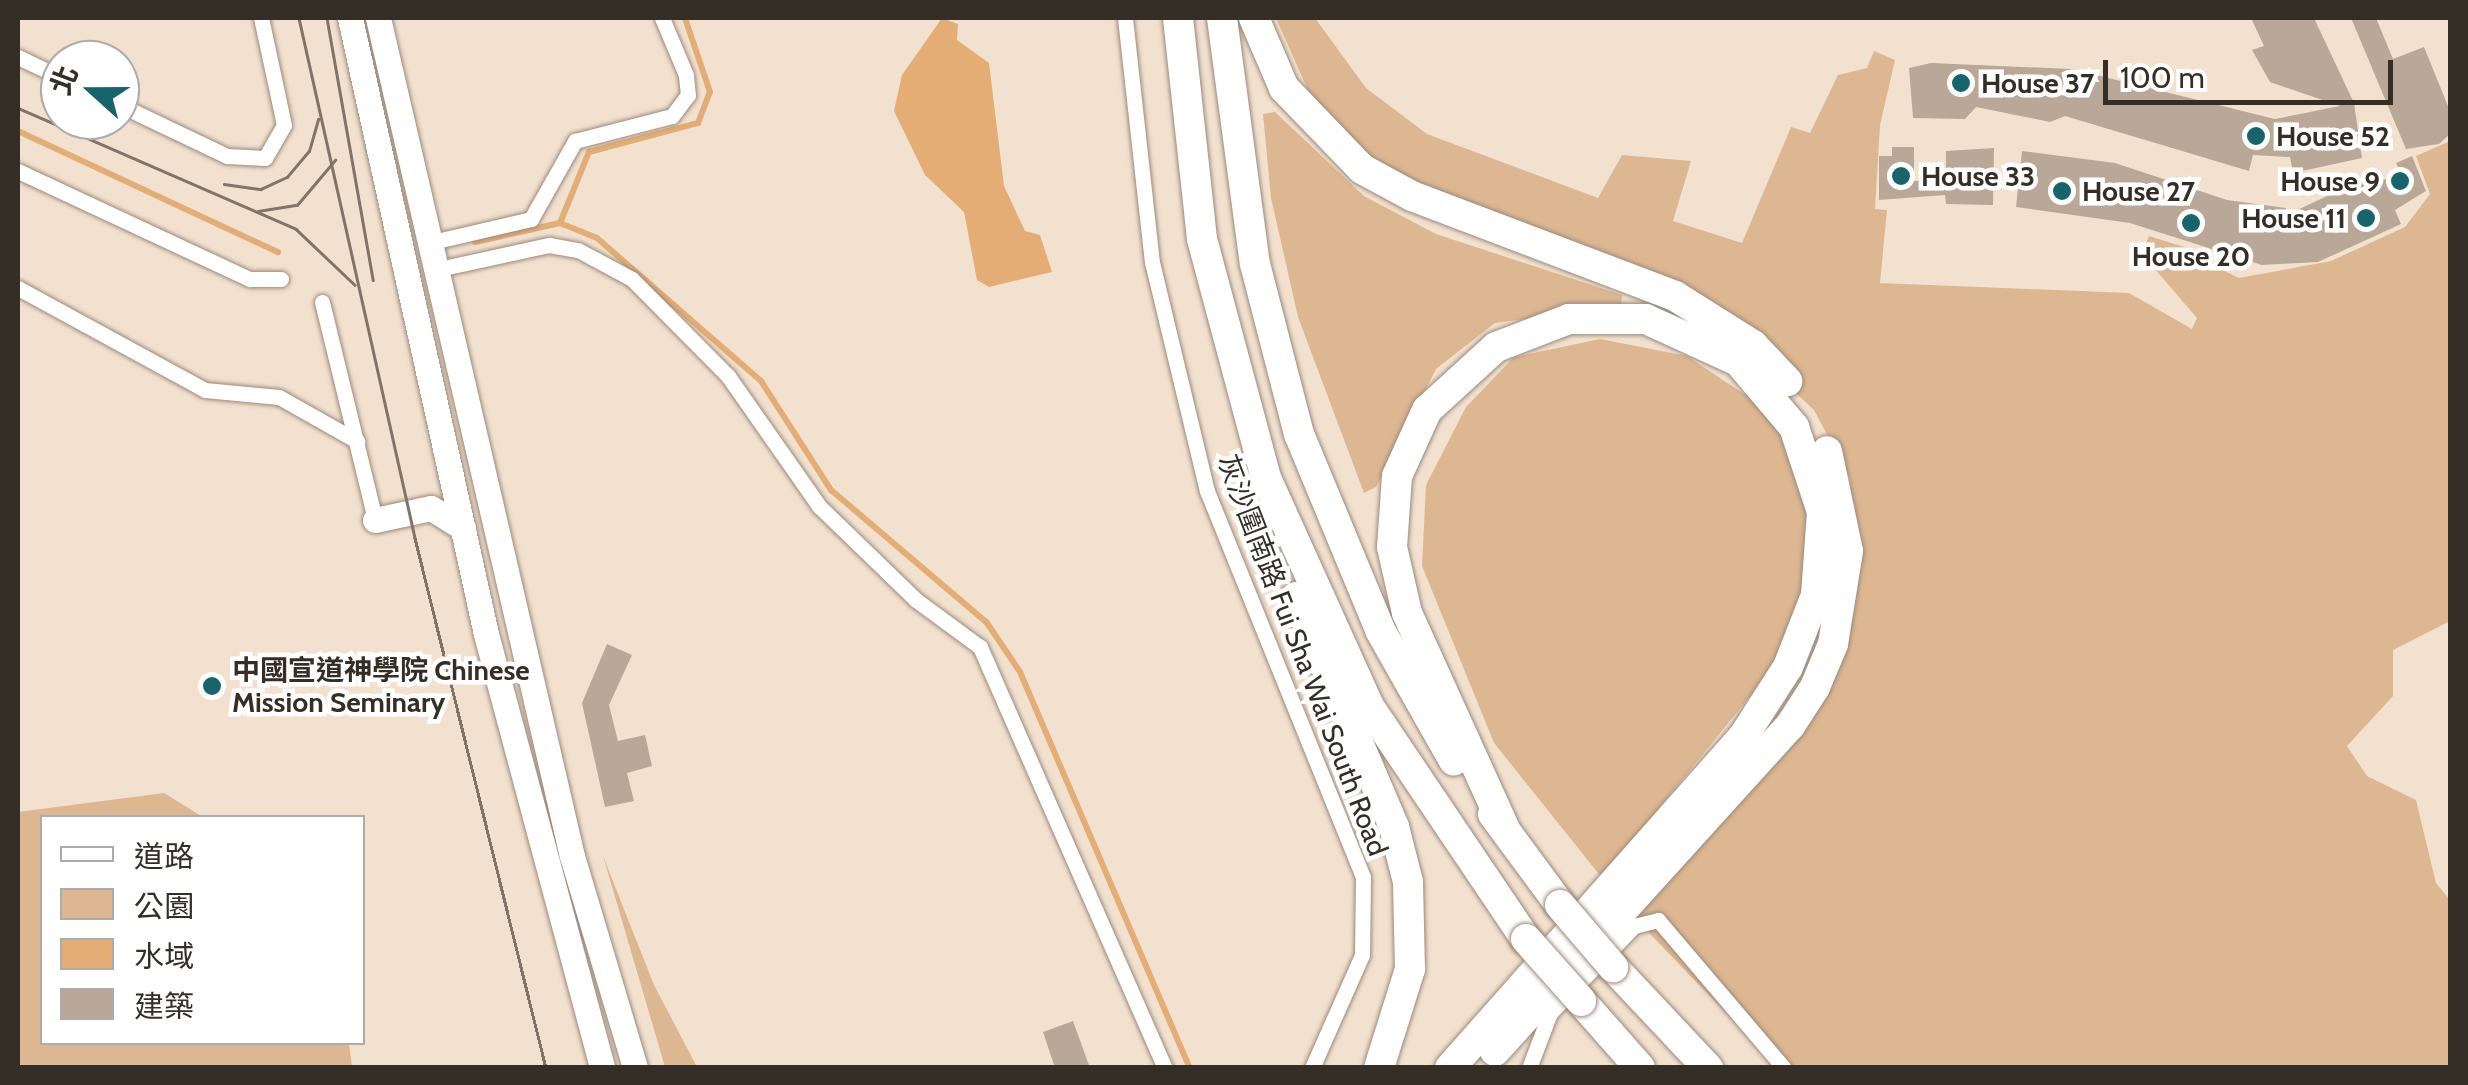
<!DOCTYPE html>
<meta charset="utf-8">
<style>
body{margin:0}
#map{position:relative;width:2468px;height:1085px;overflow:hidden;background:#f3e1d0;font-family:Cabin,"Noto Sans TC",sans-serif}
div>[style]{position:absolute}
.green>*{inset:0;background:#ddb792}
.water>*{inset:0;background:#e3ad75}
.stream>*{height:6px;margin:-3px;padding:0 3px;transform-origin:3px;border-radius:3px;background:#e3ad75}
.building>*{inset:0;background:#b9a898}
.roads{filter:drop-shadow(0 0 2px #9b8a7a) drop-shadow(0 0 2px #9b8a7a)}
.street>*{height:15px;margin:-7.5px;padding:0 7.5px;transform-origin:7.5px;border-radius:7.5px;background:#fff}
.primary>*{height:25px;margin:-12.5px;padding:0 12.5px;transform-origin:12.5px;border-radius:12.5px;background:#fff}
.highway>*{height:30px;margin:-15px;padding:0 15px;transform-origin:15px;border-radius:15px;background:#fff}
.tram>*{height:2.5px;margin:-1.25px;padding:0 1.25px;transform-origin:1.25px;border-radius:1.25px;background:#807469}
.bridges{filter:drop-shadow(0 0 2px #9b8a7a) drop-shadow(0 0 2px #9b8a7a)}
.highway-bridge>*{height:30px;margin:-15px;padding:0 15px;transform-origin:15px;border-radius:15px;background:#fff}
.dots>*{width:28px;height:28px;translate:-50% -50%;box-sizing:border-box;border:5px solid #fff;border-radius:50%}
span{translate:-50% -50%;white-space:nowrap;text-align:center;line-height:1.15;-webkit-text-stroke:9px #fff;paint-order:stroke}
.poi-label{font-size:28px;color:#352e27;font-weight:700}
.left{translate:0 -50%;text-align:left}
.right{translate:-100% -50%;text-align:right}
.street-label{font-size:28px;color:#352e27}
.frame{position:absolute;inset:0;border:20px solid #352e27;pointer-events:none}
.legend{position:absolute;left:40px;top:815px;width:325px;height:230px;box-sizing:border-box;background:#fff;border:2px solid #aeaba9;margin:0;padding:12px 18px;list-style:none;font-size:30px;color:#352e27}
.legend li{display:flex;align-items:center;gap:20px;height:50px}
.legend b{width:50px;border:2px solid #aeaba9}
.north{position:absolute;left:40px;top:40px;width:100px;height:100px;box-sizing:border-box;background:#fff;border:2px solid #aeaba9;border-radius:50%;rotate:291deg;font-size:28px;font-weight:700;line-height:40px;text-align:center;color:#352e27}
.north::after{content:'';display:block;margin:auto;width:35px;height:45px;background:#17656b;clip-path:polygon(50% 0,100% 100%,50% 72%,0 100%)}
.scale{position:absolute;left:2103px;top:60px;width:290px;height:45px;box-sizing:border-box;border:5px solid #352e27;border-top:0;padding-left:12px;font-size:30px;line-height:35px;white-space:nowrap;color:#352e27;-webkit-text-stroke:8px #fff;paint-order:stroke}
</style>
<div id="map">
<div class="green">
<i style="clip-path:polygon(1276px 18px,1315px 18px,1366px 88px,1427px 134px,1598px 198px,1622px 155px,1691px 161px,1673px 221px,1742px 243px,1791px 127px,1810px 133px,1838px 75px,1867px 68px,1874px 51px,1895px 60px,1880px 125px,1875px 209px,1887px 210px,1880px 283px,2129px 293px,2192px 329px,2197px 318px,2142px 254px,2149px 236px,2210px 255px,2210px 264px,2239px 278px,2331px 261px,2405px 227px,2430px 194px,2416px 156px,2450px 141px,2450px 621px,2393px 650px,2393px 696px,2347px 746px,2367px 776px,2416px 800px,2436px 883px,2450px 900px,2450px 1067px,1778px 1067px,1631px 914px,1751px 785px,1857px 589px,1850px 478px,1814px 410px,1686px 291px,1377px 166px,1318px 113px)"></i>
<i style="clip-path:polygon(1275px 112px,1364px 196px,1436px 234px,1622px 295px,1621px 306px,1495px 323px,1436px 369px,1376px 487px,1364px 493px,1298px 317px,1271px 198px,1263px 114px)"></i>
<i style="clip-path:polygon(1600px 339px,1687px 356px,1759px 404px,1801px 460px,1812px 531px,1803px 608px,1764px 679px,1602px 878px,1494px 743px,1422px 566px,1426px 485px,1466px 407px,1514px 357px)"></i>
<i style="clip-path:polygon(164px 793px,203px 817px,42px 818px,42px 1042px,349px 1043px,352px 1067px,18px 1067px,18px 812px)"></i>
<i style="clip-path:polygon(603px 856px,654px 985px,697px 1067px,665px 1067px)"></i>
</div>
<div class="water">
<i style="clip-path:polygon(942px 18px,958px 24px,957px 40px,989px 63px,1004px 186px,1025px 231px,1040px 235px,1052px 272px,989px 287px,977px 280px,964px 212px,925px 175px,894px 111px,902px 75px)"></i>
</div>
<div class="stream">
<i style="left:18px;top:131px;width:287px;rotate:25deg"></i>
<i style="left:560px;top:223px;width:77px;rotate:-67.8deg"></i>
<i style="left:589px;top:152px;width:113px;rotate:-14.9deg"></i>
<i style="left:698px;top:123px;width:33px;rotate:-69deg"></i>
<i style="left:710px;top:92px;width:78px;rotate:-108.7deg"></i>
<i style="left:475px;top:242px;width:87px;rotate:-12.6deg"></i>
<i style="left:560px;top:223px;width:40px;rotate:22deg"></i>
<i style="left:597px;top:238px;width:218px;rotate:41.1deg"></i>
<i style="left:761px;top:381px;width:130px;rotate:57.3deg"></i>
<i style="left:831px;top:490px;width:205px;rotate:40.4deg"></i>
<i style="left:987px;top:623px;width:59px;rotate:56deg"></i>
<i style="left:1020px;top:672px;width:431px;rotate:66.8deg"></i>
</div>
<div class="building">
<i style="clip-path:polygon(2251px 18px,2314px 18px,2354px 103px,2362px 158px,2293px 173px,2290px 157px,2253px 155px,2249px 171px,2065px 116px,2050px 122px,1976px 107px,1965px 119px,1913px 118px,1909px 68px,1931px 63px,2072px 69px,2275px 119px,2340px 106px,2270px 82px,2252px 50px,2264px 46px)"></i>
<i style="clip-path:polygon(2351px 18px,2376px 18px,2393px 59px,2424px 47px,2450px 111px,2450px 134px,2439px 144px,2406px 149px)"></i>
<i style="clip-path:polygon(1892px 147px,1914px 147px,1914px 181px,1946px 180px,1946px 151px,1994px 148px,1993px 205px,1946px 204px,1945px 195px,1879px 200px,1879px 156px,1892px 156px)"></i>
<i style="clip-path:polygon(2022px 151px,2115px 163px,2227px 200px,2286px 208px,2287px 215px,2369px 176px,2373px 184px,2401px 173px,2396px 163px,2412px 156px,2426px 191px,2395px 210px,2401px 224px,2364px 241px,2318px 262px,2262px 265px,2130px 223px,2016px 207px)"></i>
<i style="clip-path:polygon(607px 644px,632px 655px,609px 705px,618px 741px,645px 735px,652px 766px,627px 773px,634px 801px,605px 807px,582px 703px)"></i>
<i style="clip-path:polygon(1073px 1021px,1090px 1068px,1055px 1068px,1043px 1032px)"></i>
</div>
<div class="roads">
<div class="street">
<i style="left:1125px;top:18px;width:245px;rotate:83.7deg"></i>
<i style="left:1152px;top:262px;width:236px;rotate:76.5deg"></i>
<i style="left:1207px;top:491px;width:416px;rotate:68deg"></i>
<i style="left:1363px;top:877px;width:78px;rotate:90.7deg"></i>
<i style="left:1362px;top:955px;width:124px;rotate:113.9deg"></i>
<i style="left:18px;top:57px;width:47px;rotate:25.5deg"></i>
<i style="left:120px;top:105px;width:119px;rotate:25.5deg"></i>
<i style="left:227px;top:156px;width:38px;rotate:3deg"></i>
<i style="left:265px;top:158px;width:38px;rotate:-60deg"></i>
<i style="left:284px;top:125px;width:109px;rotate:-102.1deg"></i>
<i style="left:18px;top:171px;width:256px;rotate:25deg"></i>
<i style="left:250px;top:279px;width:31px"></i>
<i style="left:428px;top:243px;width:106px;rotate:-13.1deg"></i>
<i style="left:531px;top:219px;width:90px;rotate:-60.6deg"></i>
<i style="left:575px;top:141px;width:100px;rotate:-14.5deg"></i>
<i style="left:672px;top:116px;width:26px;rotate:-53deg"></i>
<i style="left:688px;top:95px;width:20px;rotate:-96deg"></i>
<i style="left:686px;top:75px;width:62px;rotate:-112.8deg"></i>
<i style="left:434px;top:270px;width:118px;rotate:-12.3deg"></i>
<i style="left:549px;top:245px;width:29px;rotate:10deg"></i>
<i style="left:578px;top:250px;width:61px;rotate:28.2deg"></i>
<i style="left:632px;top:279px;width:136px;rotate:45.3deg"></i>
<i style="left:728px;top:376px;width:159px;rotate:55deg"></i>
<i style="left:819px;top:506px;width:135px;rotate:44.1deg"></i>
<i style="left:916px;top:600px;width:79px;rotate:36.3deg"></i>
<i style="left:980px;top:647px;width:460px;rotate:66.3deg"></i>
<i style="left:18px;top:288px;width:213px;rotate:28.6deg"></i>
<i style="left:205px;top:390px;width:74px;rotate:5.4deg"></i>
<i style="left:279px;top:397px;width:90px;rotate:29.4deg"></i>
<i style="left:322px;top:302px;width:224px;rotate:76.3deg"></i>
<i style="left:1529px;top:1068px;width:59px;rotate:-69.1deg"></i>
<i style="left:1550px;top:1013px;width:121px;rotate:-46deg"></i>
<i style="left:1634px;top:926px;width:25px;rotate:-14deg"></i>
<i style="left:1658px;top:920px;width:194px;rotate:49.6deg"></i>
</div>
<div class="primary">
<i style="left:350px;top:18px;width:631px;rotate:77.55deg"></i>
<i style="left:486px;top:634px;width:449px;rotate:75deg"></i>
<i style="left:378px;top:18px;width:860px;rotate:76.97deg"></i>
<i style="left:572px;top:856px;width:221px;rotate:73.4deg"></i>
<i style="left:375px;top:520px;width:57px;rotate:-12.1deg"></i>
<i style="left:431px;top:508px;width:38px;rotate:32deg"></i>
</div>
<div class="highway">
<i style="left:1178px;top:18px;width:222px;rotate:83.8deg"></i>
<i style="left:1202px;top:239px;width:247px;rotate:75deg"></i>
<i style="left:1266px;top:478px;width:252px;rotate:65.7deg"></i>
<i style="left:1370px;top:708px;width:279px;rotate:56deg"></i>
<i style="left:1222px;top:18px;width:248px;rotate:82.4deg"></i>
<i style="left:1255px;top:264px;width:176px;rotate:75.5deg"></i>
<i style="left:1299px;top:434px;width:212px;rotate:67.5deg"></i>
<i style="left:1380px;top:630px;width:150px;rotate:60.5deg"></i>
<i style="left:1254px;top:18px;width:76px;rotate:66.8deg"></i>
<i style="left:1284px;top:88px;width:112px;rotate:46.1deg"></i>
<i style="left:1362px;top:169px;width:57px;rotate:28.4deg"></i>
<i style="left:1412px;top:196px;width:281px;rotate:20.8deg"></i>
<i style="left:1675px;top:296px;width:92px;rotate:32.1deg"></i>
<i style="left:1753px;top:345px;width:50px;rotate:46.6deg"></i>
<i style="left:1296px;top:597px;width:250px;rotate:66.9deg"></i>
<i style="left:1394px;top:827px;width:57px;rotate:75.7deg"></i>
<i style="left:1408px;top:882px;width:87px;rotate:88.7deg"></i>
<i style="left:1410px;top:969px;width:104px;rotate:107.4deg"></i>
<i style="left:1493px;top:814px;width:113px;rotate:53.6deg"></i>
<i style="left:1613px;top:967px;width:139px;rotate:46.8deg"></i>
<i style="left:1581px;top:1001px;width:89px;rotate:48.6deg"></i>
<i style="left:1495px;top:1051px;width:439px;rotate:-47.8deg"></i>
<i style="left:1790px;top:726px;width:46px;rotate:-57.3deg"></i>
<i style="left:1815px;top:687px;width:47px;rotate:-67.3deg"></i>
<i style="left:1833px;top:644px;width:94px;rotate:-80.8deg"></i>
<i style="left:1848px;top:551px;width:102px;rotate:-101.9deg"></i>
<i style="left:1450px;top:1068px;width:442px;rotate:-48.5deg"></i>
<i style="left:1743px;top:737px;width:83px;rotate:-57.3deg"></i>
<i style="left:1788px;top:667px;width:77px;rotate:-68.7deg"></i>
<i style="left:1816px;top:595px;width:83px;rotate:-85.9deg"></i>
<i style="left:1822px;top:512px;width:89px;rotate:-108.2deg"></i>
<i style="left:1794px;top:427px;width:87px;rotate:-130.3deg"></i>
<i style="left:1738px;top:361px;width:101px;rotate:-155.5deg"></i>
<i style="left:1646px;top:319px;width:77px;rotate:180deg"></i>
<i style="left:1569px;top:319px;width:78px;rotate:159deg"></i>
<i style="left:1496px;top:347px;width:93px;rotate:137.6deg"></i>
<i style="left:1427px;top:410px;width:72px;rotate:114.4deg"></i>
<i style="left:1397px;top:476px;width:71px;rotate:94deg"></i>
<i style="left:1392px;top:547px;width:68px;rotate:77.2deg"></i>
<i style="left:1407px;top:613px;width:237px;rotate:65.6deg"></i>
</div>
</div>
<div class="tram">
<i style="left:299px;top:18px;width:533px;rotate:77.42deg"></i>
<i style="left:415px;top:538px;width:546px;rotate:76.12deg"></i>
<i style="left:327px;top:18px;width:266px;rotate:80deg"></i>
<i style="left:18px;top:108px;width:303px;rotate:23.5deg"></i>
<i style="left:296px;top:229px;width:81px;rotate:43.5deg"></i>
<i style="left:224px;top:184px;width:37px;rotate:8deg"></i>
<i style="left:261px;top:189px;width:29px;rotate:-25deg"></i>
<i style="left:287px;top:177px;width:34px;rotate:-50deg"></i>
<i style="left:309px;top:151px;width:33px;rotate:-74deg"></i>
<i style="left:258px;top:211px;width:39px;rotate:-9deg"></i>
<i style="left:297px;top:205px;width:59px;rotate:-49.8deg"></i>
</div>
<div class="bridges">
<div class="highway-bridge">
<i style="left:1560px;top:905px;width:82px;rotate:49.5deg"></i>
<i style="left:1526px;top:939px;width:83px;rotate:48.4deg"></i>
</div>
</div>
<div class="dots">
<i style="left:1961px;top:83px;background:#17656b"></i>
<i style="left:2256px;top:136px;background:#17656b"></i>
<i style="left:1901px;top:176px;background:#17656b"></i>
<i style="left:2400px;top:181px;background:#17656b"></i>
<i style="left:2062px;top:191px;background:#17656b"></i>
<i style="left:2366px;top:218px;background:#17656b"></i>
<i style="left:2191px;top:223px;background:#17656b"></i>
<i style="left:212px;top:686px;background:#17656b"></i>
</div>
<div class="poi-label">
<span class="left" style="left:1981px;top:83px">House 37</span>
<span class="left" style="left:2276px;top:136px">House 52</span>
<span class="left" style="left:1921px;top:176px">House 33</span>
<span class="right" style="left:2380px;top:181px">House 9</span>
<span class="left" style="left:2082px;top:191px">House 27</span>
<span class="right" style="left:2346px;top:218px">House 11</span>
<span style="left:2191px;top:256px">House 20</span>
<span class="left" style="left:232px;top:686px">中國宣道神學院 Chinese<br>Mission Seminary</span>
</div>
<div class="street-label">
<span style="left:1303px;top:655px;rotate:69deg">灰沙圍南路 Fui Sha Wai South Road</span>
</div>
<div class="frame"></div>
<ul class="legend">
<li><b style="height:12px;background:#fff"></b>道路</li>
<li><b style="height:28px;background:#ddb792"></b>公園</li>
<li><b style="height:28px;background:#e3ad75"></b>水域</li>
<li><b style="height:28px;background:#b9a898"></b>建築</li>
</ul>
<div class="north">北</div>
<div class="scale">100 m</div>
</div>
